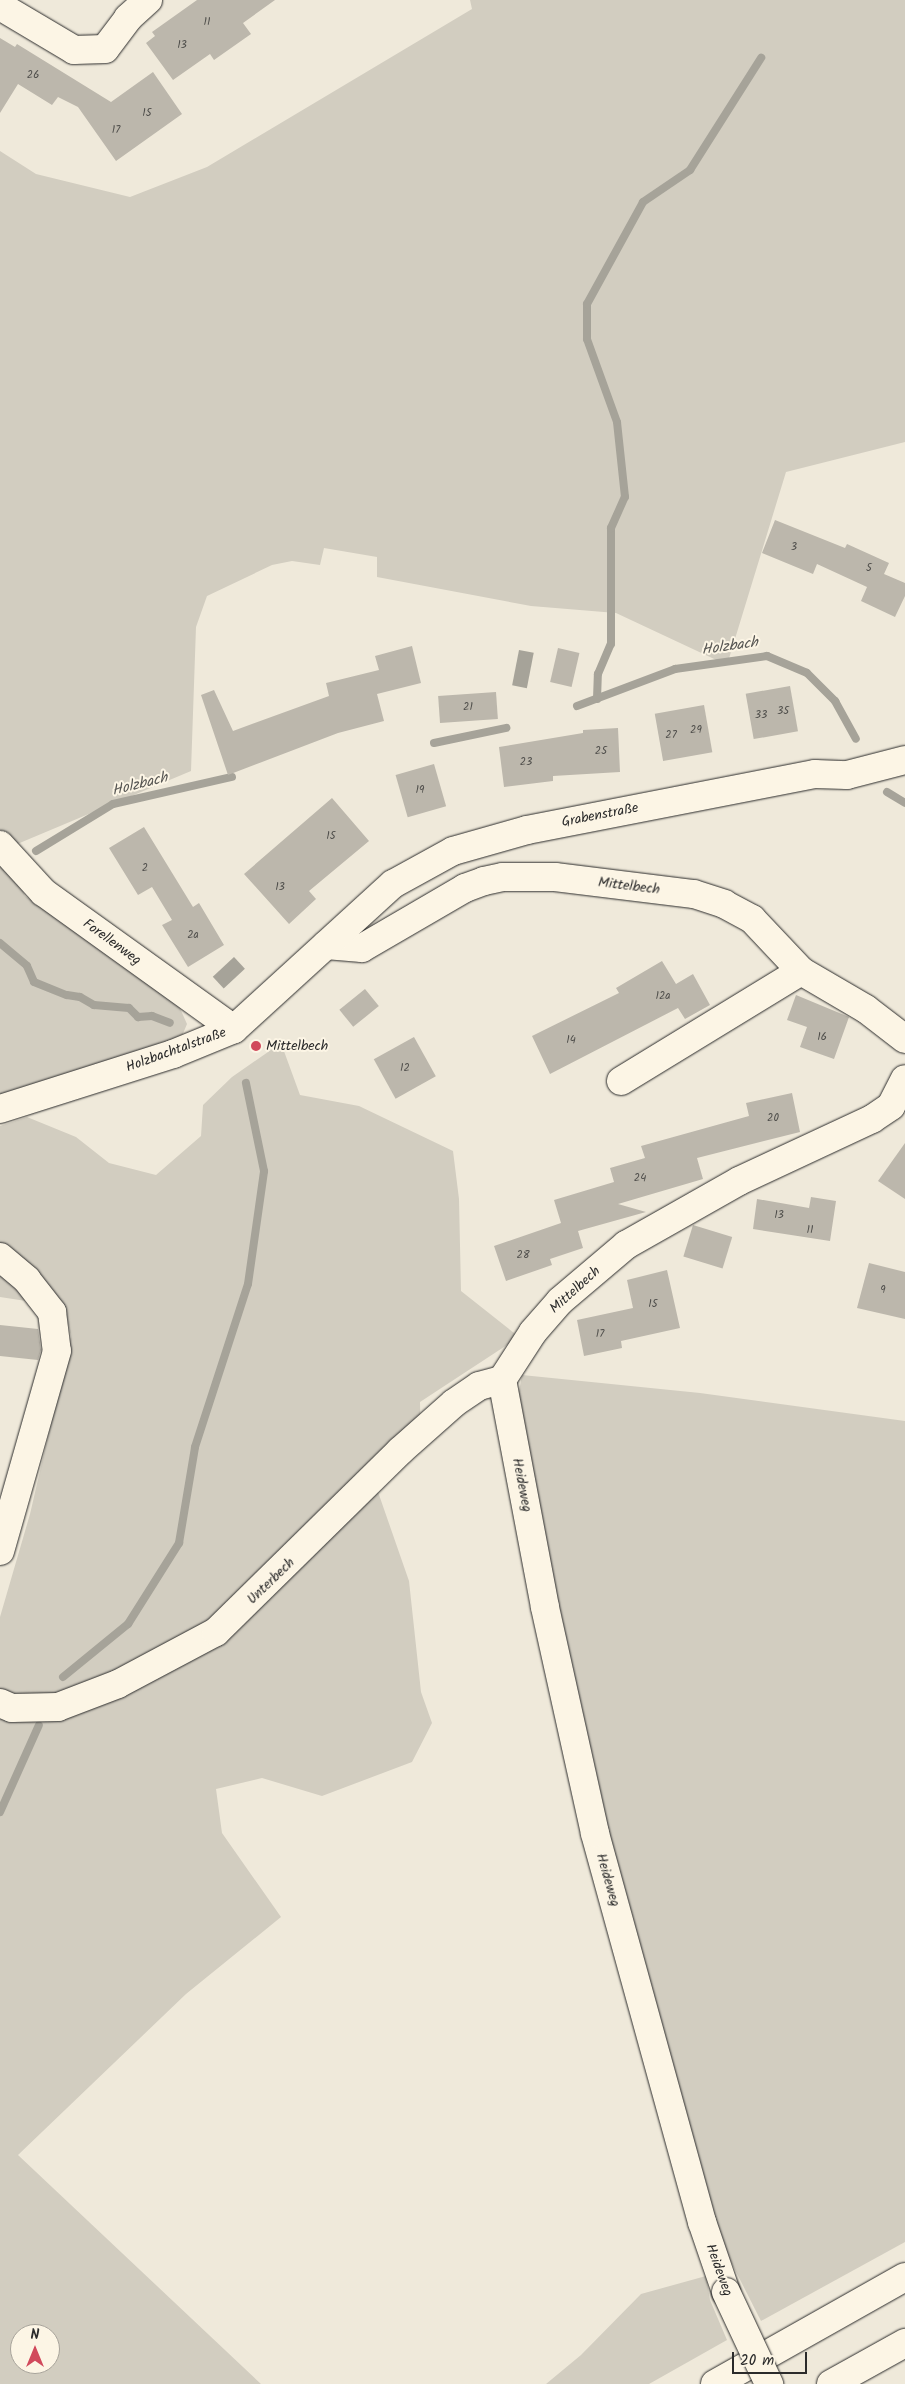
<!DOCTYPE html>
<meta charset="utf-8">
<style>
body{margin:0}
#map{position:relative;width:905px;height:2384px;overflow:hidden;background:#efe9da;font-family:Kalam,sans-serif}
div>[style]{position:absolute}
.green>*{inset:0;background:#d2cdc0}
.water>*{inset:0;background:#a6a399;transform-origin:0 0}
.stream>*{height:8px;margin:-4px;padding:0 4px;transform-origin:4px;border-radius:4px;background:#a6a399}
.building>*{inset:0;background:#bcb7ac;transform-origin:0 0}
.roads{filter:drop-shadow(0 0 1px #2b2b2b) drop-shadow(0 0 1px #2b2b2b)}
.minor>*{height:28px;margin:-14px;padding:0 14px;transform-origin:14px;border-radius:14px;background:#fcf5e5}
.tertiary>*{height:28px;margin:-14px;padding:0 14px;transform-origin:14px;border-radius:14px;background:#fcf5e5}
.motorway>*{height:28px;margin:-14px;padding:0 14px;transform-origin:14px;border-radius:14px;background:#fcf5e5}
.bridges{filter:drop-shadow(0 0 1px #2b2b2b) drop-shadow(0 0 1px #2b2b2b)}
.minor-bridge>*{height:28px;margin:-14px;padding:0 14px;transform-origin:14px;border-radius:14px;background:#fcf5e5}
.dots>*{width:14px;height:14px;translate:-50% -50%;box-sizing:border-box;border:2px solid #fcf5e5;border-radius:50%}
span{translate:-50% -50%;white-space:nowrap;text-align:center;line-height:1.15;-webkit-text-stroke:4px #fcf5e5;paint-order:stroke}
.number-label{font-size:11px;color:#4f4e4b}
.number-label span{-webkit-text-stroke-width:0}
.street-label{font-size:14px;color:#2b2b2b}
.poi-label{font-size:14px;color:#2b2b2b}
.left{translate:0 -50%;text-align:left}
.water-label{font-size:15px;color:#565552;font-style:italic}
.north{position:absolute;left:10px;top:2324px;width:50px;height:50px;box-sizing:border-box;background:#fcf5e5;border:1px solid #a8a49b;border-radius:50%;rotate:0deg;font-size:14px;font-weight:700;line-height:20px;text-align:center;color:#2b2b2b}
.north::after{content:'';display:block;margin:auto;width:18px;height:22px;background:#d1495b;clip-path:polygon(50% 0,100% 100%,50% 72%,0 100%)}
.scale{position:absolute;left:732px;top:2352px;width:75px;height:22px;box-sizing:border-box;border:2px solid #2b2b2b;border-top:0;padding-left:6px;font-size:15px;line-height:18px;white-space:nowrap;color:#2b2b2b;-webkit-text-stroke:4px #fcf5e5;paint-order:stroke}
</style>
<div id="map">
<div class="green">
<i style="clip-path:polygon(470px 0,905px 0,905px 442px,786px 472px,727px 665px,616px 613px,531px 606px,377px 577px,377px 557px,324px 548px,320px 565px,292px 561px,272px 565px,207px 596px,196px 627px,191px 771px,3px 850px,25px 896px,179px 1006px,187px 1024px,182px 1036px,0 1096px,0 151px,36px 174px,130px 197px,207px 167px,472px 9px)"></i>
<i style="clip-path:polygon(evenodd,281px 1043px,300px 1095px,359px 1106px,453px 1151px,459px 1199px,461px 1291px,519px 1337px,420px 1402px,421px 1448px,377px 1489px,409px 1581px,421px 1692px,432px 1723px,412px 1762px,322px 1796px,262px 1778px,216px 1789px,222px 1833px,281px 1917px,186px 1994px,18px 2155px,261px 2384px,0 2384px,0 1716px,21px 1722px,25px 1702px,0 1693px,0 1617px,30px 1514px,71px 1337px,65px 1307px,0 1297px,0 1126px,27px 1117px,76px 1137px,109px 1163px,156px 1175px,201px 1136px,203px 1105px,232px 1077px,281px 1043px,20px 2334px,50px 2334px,50px 2364px,20px 2364px,20px 2334px)"></i>
<i style="clip-path:polygon(522px 1375px,700px 1393px,905px 1421px,905px 2242px,761px 2321px,729px 2258px,700px 2172px,578px 1723px,518px 1397px)"></i>
<i style="clip-path:polygon(706px 2276px,710px 2300px,727px 2340px,649px 2384px,546px 2384px,581px 2355px,641px 2294px)"></i>
</div>
<div class="water">
<i style="left:519px;top:650px;width:15px;height:36px;rotate:11deg"></i>
<i style="left:234px;top:957px;width:16px;height:29px;rotate:47deg"></i>
</div>
<div class="stream">
<i style="left:597px;top:699px;width:25px;rotate:-88deg"></i>
<i style="left:598px;top:674px;width:33px;rotate:-67deg"></i>
<i style="left:611px;top:644px;width:116px;rotate:-90deg"></i>
<i style="left:611px;top:528px;width:34px;rotate:-66deg"></i>
<i style="left:625px;top:497px;width:75px;rotate:-96.1deg"></i>
<i style="left:617px;top:422px;width:88px;rotate:-109.9deg"></i>
<i style="left:587px;top:339px;width:35px;rotate:-90deg"></i>
<i style="left:587px;top:304px;width:116px;rotate:-61.2deg"></i>
<i style="left:643px;top:202px;width:57px;rotate:-34.2deg"></i>
<i style="left:690px;top:170px;width:133px;rotate:-57.6deg"></i>
<i style="left:577px;top:706px;width:105px;rotate:-20.7deg"></i>
<i style="left:675px;top:669px;width:93px;rotate:-8deg"></i>
<i style="left:767px;top:656px;width:43px;rotate:23deg"></i>
<i style="left:807px;top:673px;width:40px;rotate:45deg"></i>
<i style="left:835px;top:701px;width:43px;rotate:61.1deg"></i>
<i style="left:434px;top:743px;width:74px;rotate:-11.8deg"></i>
<i style="left:887px;top:792px;width:21px;rotate:31deg"></i>
<i style="left:36px;top:851px;width:90px;rotate:-31.4deg"></i>
<i style="left:113px;top:804px;width:122px;rotate:-12.8deg"></i>
<i style="left:0;top:943px;width:35px;rotate:40deg"></i>
<i style="left:27px;top:966px;width:17px;rotate:66deg"></i>
<i style="left:34px;top:982px;width:35px;rotate:22deg"></i>
<i style="left:67px;top:995px;width:13px;rotate:9deg"></i>
<i style="left:80px;top:997px;width:16px;rotate:30deg"></i>
<i style="left:94px;top:1005px;width:35px;rotate:5deg"></i>
<i style="left:129px;top:1008px;width:13px;rotate:45deg"></i>
<i style="left:138px;top:1017px;width:14px;rotate:-4deg"></i>
<i style="left:152px;top:1016px;width:19px;rotate:21deg"></i>
<i style="left:63px;top:1677px;width:84px;rotate:-39.2deg"></i>
<i style="left:128px;top:1624px;width:96px;rotate:-57.8deg"></i>
<i style="left:179px;top:1543px;width:97px;rotate:-80.5deg"></i>
<i style="left:195px;top:1447px;width:171px;rotate:-72deg"></i>
<i style="left:248px;top:1284px;width:114px;rotate:-81.9deg"></i>
<i style="left:264px;top:1171px;width:90px;rotate:-101.6deg"></i>
<i style="left:0;top:1812px;width:95px;rotate:-65.9deg"></i>
</div>
<div class="building">
<i style="clip-path:polygon(197px 0,275px 0,243px 23px,251px 34px,214px 60px,210px 54px,173px 80px,146px 43px,155px 36px,152px 32px)"></i>
<i style="clip-path:polygon(0 38px,15px 47px,17px 44px,111px 102px,153px 72px,182px 114px,116px 161px,78px 107px,58px 97px,52px 105px,18px 84px,0 113px)"></i>
<i style="clip-path:polygon(775px 520px,845px 548px,847px 544px,889px 563px,884px 574px,905px 583px,905px 596px,895px 617px,861px 601px,867px 587px,817px 564px,813px 574px,762px 553px)"></i>
<i style="clip-path:polygon(412px 646px,421px 683px,377px 694px,384px 721px,338px 733px,228px 775px,201px 695px,214px 690px,233px 731px,329px 696px,326px 683px,379px 670px,375px 656px)"></i>
<i style="left:558px;top:648px;width:22px;height:35px;rotate:13deg"></i>
<i style="left:790px;top:686px;width:46px;height:45px;rotate:80deg"></i>
<i style="left:496px;top:692px;width:27px;height:58px;rotate:86deg"></i>
<i style="left:704px;top:705px;width:48px;height:50px;rotate:80deg"></i>
<i style="clip-path:polygon(618px 728px,620px 772px,553px 776px,553px 781px,504px 787px,499px 747px,583px 733px,583px 730px)"></i>
<i style="left:434px;top:764px;width:44px;height:40px;rotate:74deg"></i>
<i style="clip-path:polygon(332px 798px,369px 841px,309px 891px,316px 899px,289px 924px,244px 874px)"></i>
<i style="clip-path:polygon(144px 827px,193px 907px,199px 903px,224px 945px,188px 967px,162px 925px,172px 920px,152px 887px,138px 895px,109px 848px)"></i>
<i style="clip-path:polygon(662px 961px,676px 984px,693px 974px,710px 1005px,685px 1019px,678px 1008px,550px 1074px,532px 1036px,619px 993px,616px 988px)"></i>
<i style="left:365px;top:989px;width:22px;height:33px;rotate:51deg"></i>
<i style="clip-path:polygon(796px 995px,849px 1017px,834px 1059px,800px 1047px,807px 1027px,787px 1020px)"></i>
<i style="left:414px;top:1037px;width:45px;height:46px;rotate:61deg"></i>
<i style="clip-path:polygon(792px 1093px,800px 1132px,697px 1158px,703px 1179px,618px 1204px,646px 1212px,578px 1231px,583px 1248px,550px 1259px,552px 1265px,506px 1281px,494px 1246px,561px 1223px,554px 1200px,614px 1182px,610px 1168px,645px 1158px,641px 1146px,749px 1116px,746px 1103px)"></i>
<i style="clip-path:polygon(905px 1143px,905px 1199px,878px 1181px)"></i>
<i style="clip-path:polygon(811px 1197px,836px 1201px,830px 1241px,753px 1229px,757px 1199px,809px 1208px)"></i>
<i style="left:693px;top:1225px;width:41px;height:33px;rotate:17deg"></i>
<i style="clip-path:polygon(869px 1263px,905px 1272px,905px 1319px,857px 1308px)"></i>
<i style="clip-path:polygon(667px 1270px,680px 1328px,621px 1341px,622px 1348px,584px 1356px,577px 1320px,633px 1308px,627px 1280px)"></i>
<i style="clip-path:polygon(0 1325px,38px 1329px,41px 1350px,38px 1360px,0 1356px)"></i>
</div>
<div class="roads">
<div class="minor">
<i style="left:0;top:6px;width:86px;rotate:30.7deg"></i>
<i style="left:74px;top:50px;width:31px;rotate:-2deg"></i>
<i style="left:105px;top:49px;width:39px;rotate:-53deg"></i>
<i style="left:128px;top:18px;width:27px;rotate:-42deg"></i>
<i style="left:0;top:845px;width:64px;rotate:47.5deg"></i>
<i style="left:43px;top:892px;width:235px;rotate:35.7deg"></i>
<i style="left:326px;top:945px;width:36px;rotate:5deg"></i>
<i style="left:362px;top:948px;width:119px;rotate:-30.2deg"></i>
<i style="left:465px;top:888px;width:20px;rotate:-20deg"></i>
<i style="left:484px;top:881px;width:19px;rotate:-12deg"></i>
<i style="left:503px;top:877px;width:52px"></i>
<i style="left:555px;top:877px;width:140px;rotate:7deg"></i>
<i style="left:694px;top:894px;width:32px;rotate:18deg"></i>
<i style="left:724px;top:904px;width:32px;rotate:28deg"></i>
<i style="left:752px;top:919px;width:71px;rotate:46.7deg"></i>
<i style="left:621px;top:1081px;width:211px;rotate:-31.4deg"></i>
<i style="left:801px;top:971px;width:75px;rotate:30.3deg"></i>
<i style="left:866px;top:1009px;width:49px;rotate:37.6deg"></i>
<i style="left:0;top:1257px;width:35px;rotate:40deg"></i>
<i style="left:27px;top:1280px;width:41px;rotate:52deg"></i>
<i style="left:52px;top:1312px;width:39px;rotate:83deg"></i>
<i style="left:57px;top:1351px;width:208px;rotate:105.9deg"></i>
<i style="left:0;top:1703px;width:13px;rotate:23deg"></i>
<i style="left:12px;top:1708px;width:46px;rotate:-1.2deg"></i>
<i style="left:58px;top:1707px;width:64px;rotate:-21deg"></i>
<i style="left:118px;top:1684px;width:111px;rotate:-28deg"></i>
<i style="left:216px;top:1632px;width:258px;rotate:-44.5deg"></i>
<i style="left:400px;top:1451px;width:72px;rotate:-41.6deg"></i>
<i style="left:454px;top:1403px;width:30px;rotate:-34deg"></i>
<i style="left:479px;top:1386px;width:24px;rotate:-15deg"></i>
<i style="left:726px;top:2292px;width:74px;rotate:-108.9deg"></i>
<i style="left:702px;top:2222px;width:403px;rotate:-105.4deg"></i>
<i style="left:595px;top:1833px;width:231px;rotate:-102.5deg"></i>
<i style="left:545px;top:1607px;width:231px;rotate:-100.7deg"></i>
<i style="left:502px;top:1380px;width:57px;rotate:-57.1deg"></i>
<i style="left:533px;top:1332px;width:41px;rotate:-48.9deg"></i>
<i style="left:560px;top:1301px;width:87px;rotate:-40.3deg"></i>
<i style="left:626px;top:1245px;width:130px;rotate:-29.5deg"></i>
<i style="left:739px;top:1181px;width:147px;rotate:-25deg"></i>
<i style="left:872px;top:1119px;width:23px;rotate:-34deg"></i>
<i style="left:891px;top:1106px;width:30px;rotate:-63deg"></i>
</div>
<div class="tertiary">
<i style="left:0;top:1109px;width:182px;rotate:-17.6deg"></i>
<i style="left:173px;top:1054px;width:66px;rotate:-22.3deg"></i>
<i style="left:234px;top:1029px;width:215px;rotate:-42.4deg"></i>
<i style="left:393px;top:884px;width:68px;rotate:-28.8deg"></i>
<i style="left:453px;top:851px;width:77px;rotate:-15.8deg"></i>
<i style="left:527px;top:830px;width:293px;rotate:-11deg"></i>
<i style="left:815px;top:774px;width:32px;rotate:2deg"></i>
<i style="left:847px;top:775px;width:60px;rotate:-14.5deg"></i>
</div>
<div class="motorway">
<i style="left:715px;top:2384px;width:218px;rotate:-29.4deg"></i>
<i style="left:831px;top:2384px;width:85px;rotate:-29deg"></i>
</div>
</div>
<div class="bridges">
<div class="minor-bridge">
<i style="left:726px;top:2292px;width:102px;rotate:64.9deg"></i>
</div>
</div>
<div class="dots">
<i style="left:256px;top:1046px;background:#d1495b"></i>
</div>
<div class="number-label">
<span style="left:207px;top:22px">11</span>
<span style="left:182px;top:45px">13</span>
<span style="left:33px;top:75px">26</span>
<span style="left:147px;top:113px">15</span>
<span style="left:116px;top:130px">17</span>
<span style="left:794px;top:547px">3</span>
<span style="left:869px;top:568px">5</span>
<span style="left:468px;top:707px">21</span>
<span style="left:783px;top:711px">35</span>
<span style="left:761px;top:715px">33</span>
<span style="left:696px;top:730px">29</span>
<span style="left:671px;top:735px">27</span>
<span style="left:601px;top:751px">25</span>
<span style="left:526px;top:762px">23</span>
<span style="left:420px;top:790px">19</span>
<span style="left:331px;top:836px">15</span>
<span style="left:145px;top:868px">2</span>
<span style="left:280px;top:887px">13</span>
<span style="left:193px;top:935px">2a</span>
<span style="left:663px;top:996px">12a</span>
<span style="left:822px;top:1037px">16</span>
<span style="left:571px;top:1040px">14</span>
<span style="left:405px;top:1068px">12</span>
<span style="left:773px;top:1118px">20</span>
<span style="left:640px;top:1178px">24</span>
<span style="left:779px;top:1215px">13</span>
<span style="left:810px;top:1230px">11</span>
<span style="left:523px;top:1255px">28</span>
<span style="left:883px;top:1290px">9</span>
<span style="left:653px;top:1304px">15</span>
<span style="left:600px;top:1334px">17</span>
</div>
<div class="street-label">
<span style="left:600px;top:815px;rotate:-11deg">Grabenstraße</span>
<span style="left:629px;top:886px;rotate:7deg">Mittelbech</span>
<span style="left:112px;top:942px;rotate:36deg">Forellenweg</span>
<span style="left:176px;top:1050px;rotate:-20deg">Holzbachtalstraße</span>
<span style="left:575px;top:1290px;rotate:-42deg">Mittelbech</span>
<span style="left:522px;top:1485px;rotate:79deg">Heideweg</span>
<span style="left:271px;top:1581px;rotate:-44deg">Unterbech</span>
<span style="left:608px;top:1880px;rotate:74deg">Heideweg</span>
<span style="left:719px;top:2270px;rotate:70deg">Heideweg</span>
</div>
<div class="poi-label">
<span class="left" style="left:266px;top:1046px">Mittelbech</span>
</div>
<div class="water-label">
<span style="left:730px;top:647px;rotate:-8deg">Holzbach</span>
<span style="left:140px;top:785px;rotate:-14deg">Holzbach</span>
</div>
<div class="north">N</div>
<div class="scale">20 m</div>
</div>
